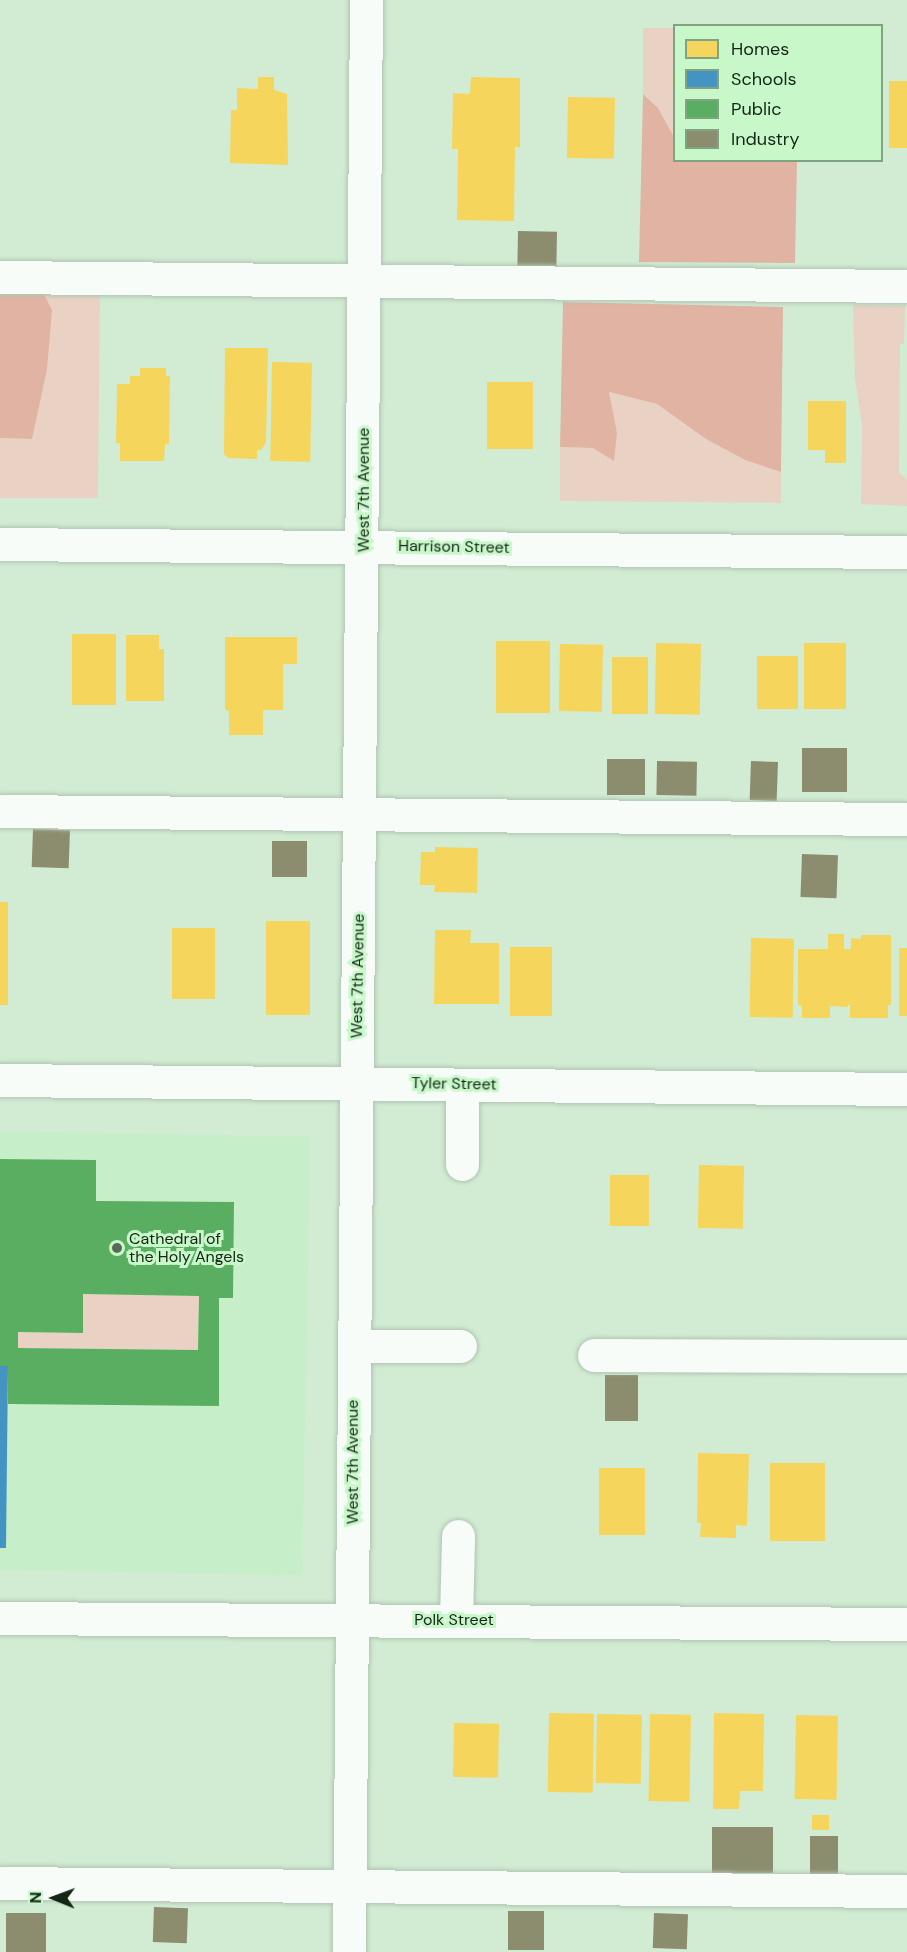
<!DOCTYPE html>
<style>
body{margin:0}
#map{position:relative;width:907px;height:1952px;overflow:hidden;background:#d2ecd4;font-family:"DM Sans",sans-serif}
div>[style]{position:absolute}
.built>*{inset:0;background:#c6efc9;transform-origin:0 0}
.green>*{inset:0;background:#e9d2c4}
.forest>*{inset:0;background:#e0b3a3}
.homes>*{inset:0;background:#f6d55c;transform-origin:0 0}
.schools>*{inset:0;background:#4393c3}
.public>*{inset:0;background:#5aae61}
.industry>*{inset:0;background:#8c8c6e;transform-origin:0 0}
.roads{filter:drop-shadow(0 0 2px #b0c4b1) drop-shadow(0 0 2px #b0c4b1)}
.minor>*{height:33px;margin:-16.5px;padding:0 16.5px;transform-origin:16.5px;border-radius:16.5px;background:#f8fcf9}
.dots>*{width:16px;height:16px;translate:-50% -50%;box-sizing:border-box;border:3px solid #c8f7ca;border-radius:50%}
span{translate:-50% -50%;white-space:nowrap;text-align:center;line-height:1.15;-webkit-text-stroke:6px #c8f7ca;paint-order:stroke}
.street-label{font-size:16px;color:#142616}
.poi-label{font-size:16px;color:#142616}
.left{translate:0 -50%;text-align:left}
.legend{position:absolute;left:673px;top:24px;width:210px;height:138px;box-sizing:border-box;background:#c8f7ca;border:2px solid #80a382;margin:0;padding:8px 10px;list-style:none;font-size:18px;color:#142616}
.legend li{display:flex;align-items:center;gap:12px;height:30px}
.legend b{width:30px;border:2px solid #80a382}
.north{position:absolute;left:24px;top:1868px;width:60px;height:60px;-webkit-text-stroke:4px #c8f7ca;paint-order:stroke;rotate:271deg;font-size:16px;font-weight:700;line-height:24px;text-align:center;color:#142616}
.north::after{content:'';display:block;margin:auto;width:21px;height:27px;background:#142616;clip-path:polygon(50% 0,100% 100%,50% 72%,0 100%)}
</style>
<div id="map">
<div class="built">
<i style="left:0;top:1131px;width:310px;height:439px;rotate:1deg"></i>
</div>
<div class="green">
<i style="clip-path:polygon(643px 28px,674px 28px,674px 137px,658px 108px,643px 94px)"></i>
<i style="clip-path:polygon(44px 294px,100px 294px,98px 498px,0 498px,0 438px,32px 439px,52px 310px)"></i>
<i style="clip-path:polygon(853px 305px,905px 306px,904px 343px,900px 345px,899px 472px,907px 480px,907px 506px,861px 504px,862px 425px,855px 379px)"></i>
<i style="clip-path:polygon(608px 392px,657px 404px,706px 439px,745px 460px,781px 472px,781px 503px,560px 501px,560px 447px,593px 448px,614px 460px,617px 433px)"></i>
<i style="clip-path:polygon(83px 1294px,199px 1296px,198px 1350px,18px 1348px,18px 1332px,82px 1333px)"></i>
</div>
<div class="forest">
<i style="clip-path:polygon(643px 94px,658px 108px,674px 137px,674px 160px,797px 161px,795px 263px,639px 262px)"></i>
<i style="clip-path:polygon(0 293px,44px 294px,52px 310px,47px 369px,32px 439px,0 438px)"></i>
<i style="clip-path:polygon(563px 302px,783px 307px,781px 472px,745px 460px,706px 439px,657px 404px,609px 392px,617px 433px,614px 461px,593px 448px,560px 447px)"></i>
</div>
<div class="homes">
<i style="clip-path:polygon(258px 77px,274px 77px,274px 90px,287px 94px,288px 165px,230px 163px,231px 110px,237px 110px,237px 88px,258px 89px)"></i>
<i style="clip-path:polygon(471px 77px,520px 78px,520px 147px,515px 147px,514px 221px,457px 220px,458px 149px,452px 149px,453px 93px,470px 94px)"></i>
<i style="left:889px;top:81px;width:18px;height:67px"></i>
<i style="left:568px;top:97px;width:47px;height:61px;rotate:1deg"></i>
<i style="clip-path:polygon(225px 348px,268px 348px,266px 443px,261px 450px,257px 450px,257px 459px,228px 458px,224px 454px)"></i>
<i style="left:272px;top:362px;width:40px;height:99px;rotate:1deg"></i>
<i style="clip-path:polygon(140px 368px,166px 368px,166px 376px,170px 376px,169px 444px,165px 444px,164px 461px,120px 461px,120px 443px,116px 443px,117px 384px,130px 384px,130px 376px,140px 376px)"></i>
<i style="left:487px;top:382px;width:46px;height:67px"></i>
<i style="clip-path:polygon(808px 401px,846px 401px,846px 463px,825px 463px,825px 450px,808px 450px)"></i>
<i style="left:72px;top:634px;width:44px;height:71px"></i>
<i style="clip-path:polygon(126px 635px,159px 635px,159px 649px,164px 649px,164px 701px,126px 701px)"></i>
<i style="clip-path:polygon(225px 637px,297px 637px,297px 664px,283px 664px,283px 710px,263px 710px,263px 735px,229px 735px,229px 711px,225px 710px)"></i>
<i style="left:496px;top:641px;width:54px;height:72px"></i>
<i style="left:656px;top:643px;width:45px;height:71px;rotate:1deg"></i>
<i style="left:804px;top:643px;width:42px;height:66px"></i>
<i style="left:560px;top:644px;width:43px;height:67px;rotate:1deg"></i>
<i style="left:757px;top:656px;width:41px;height:53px"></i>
<i style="left:612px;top:657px;width:36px;height:57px"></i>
<i style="clip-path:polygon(435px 847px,478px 848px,477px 893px,434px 892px,435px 885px,420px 885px,421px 852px,435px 852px)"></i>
<i style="left:0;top:902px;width:8px;height:103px"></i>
<i style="left:266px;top:921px;width:44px;height:94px"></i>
<i style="left:172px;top:928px;width:43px;height:71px"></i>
<i style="clip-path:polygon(435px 930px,471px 930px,470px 943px,499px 943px,499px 1004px,434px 1004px)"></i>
<i style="clip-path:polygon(828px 934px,844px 934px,844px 949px,851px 949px,851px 938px,861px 939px,861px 935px,891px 935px,891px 1005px,888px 1005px,888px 1018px,850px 1018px,850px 1005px,848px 1005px,848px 1007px,830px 1006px,830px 1018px,802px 1018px,802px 1006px,798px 1005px,798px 949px,828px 949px)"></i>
<i style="left:751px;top:938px;width:43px;height:79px;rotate:1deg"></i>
<i style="left:510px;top:947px;width:42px;height:69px"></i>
<i style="left:899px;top:948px;width:8px;height:68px"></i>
<i style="left:699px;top:1165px;width:45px;height:63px;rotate:1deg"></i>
<i style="left:610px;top:1175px;width:39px;height:51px"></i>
<i style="clip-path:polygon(698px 1453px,749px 1454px,747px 1526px,736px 1525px,736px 1538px,700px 1537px,701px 1523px,697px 1523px)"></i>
<i style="left:770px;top:1463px;width:55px;height:78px"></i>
<i style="left:599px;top:1468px;width:46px;height:67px"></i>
<i style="left:549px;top:1713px;width:45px;height:79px;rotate:1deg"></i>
<i style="clip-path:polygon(714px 1713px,764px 1714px,763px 1791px,740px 1791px,739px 1809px,713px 1809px)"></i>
<i style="left:597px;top:1714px;width:45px;height:69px;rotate:1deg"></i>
<i style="left:650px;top:1714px;width:41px;height:87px;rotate:1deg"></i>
<i style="left:796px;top:1715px;width:42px;height:84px;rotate:1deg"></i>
<i style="left:454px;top:1723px;width:45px;height:54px;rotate:1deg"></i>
<i style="left:812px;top:1815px;width:17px;height:15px"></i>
</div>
<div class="schools">
<i style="clip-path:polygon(0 1366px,8px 1366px,6px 1548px,0 1548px)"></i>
</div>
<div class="public">
<i style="clip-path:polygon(evenodd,0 1159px,96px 1160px,96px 1201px,234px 1202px,233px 1298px,219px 1298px,219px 1406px,8px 1404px,8px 1366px,0 1366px,0 1159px,83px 1294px,199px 1296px,198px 1350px,18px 1348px,18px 1332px,83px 1333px,83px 1294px)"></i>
</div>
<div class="industry">
<i style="left:518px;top:231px;width:39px;height:40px;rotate:1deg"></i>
<i style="left:847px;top:748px;width:44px;height:45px;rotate:90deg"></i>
<i style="left:607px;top:759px;width:38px;height:36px"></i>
<i style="left:657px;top:761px;width:40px;height:34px;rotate:1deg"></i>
<i style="left:751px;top:761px;width:27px;height:39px;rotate:2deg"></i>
<i style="left:33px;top:829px;width:37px;height:38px;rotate:2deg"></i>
<i style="left:272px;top:841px;width:35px;height:36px"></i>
<i style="left:802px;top:854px;width:36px;height:43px;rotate:2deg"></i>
<i style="left:605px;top:1375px;width:33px;height:46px"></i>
<i style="left:712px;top:1827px;width:61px;height:46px"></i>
<i style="left:810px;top:1836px;width:28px;height:38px"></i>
<i style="left:154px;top:1907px;width:34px;height:35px;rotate:2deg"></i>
<i style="left:508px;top:1911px;width:36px;height:39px"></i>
<i style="left:6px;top:1913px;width:40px;height:39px"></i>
<i style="left:654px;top:1913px;width:34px;height:35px;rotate:2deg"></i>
</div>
<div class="roads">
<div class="minor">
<i style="left:0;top:277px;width:907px;rotate:0.57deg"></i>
<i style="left:0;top:544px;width:907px;rotate:0.51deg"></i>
<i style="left:0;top:811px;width:907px;rotate:0.51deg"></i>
<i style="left:0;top:1080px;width:907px;rotate:0.57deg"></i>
<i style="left:462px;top:1164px;width:79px;rotate:-90deg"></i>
<i style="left:354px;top:1346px;width:106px"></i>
<i style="left:594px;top:1355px;width:313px;rotate:0.2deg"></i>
<i style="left:0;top:1618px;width:907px;rotate:0.38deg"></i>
<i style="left:456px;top:1620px;width:84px;rotate:-88.6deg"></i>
<i style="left:0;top:1883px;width:907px;rotate:0.51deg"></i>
<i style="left:349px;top:1952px;width:1952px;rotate:-89.5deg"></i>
</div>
</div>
<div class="dots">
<i style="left:117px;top:1248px;background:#566b58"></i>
</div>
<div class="street-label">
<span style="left:364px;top:490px;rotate:-90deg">West 7th Avenue</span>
<span style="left:454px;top:547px;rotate:1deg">Harrison Street</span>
<span style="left:358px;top:976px;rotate:-89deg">West 7th Avenue</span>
<span style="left:454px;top:1084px;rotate:1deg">Tyler Street</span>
<span style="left:353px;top:1462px;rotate:-90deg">West 7th Avenue</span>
<span style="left:454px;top:1620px">Polk Street</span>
</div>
<div class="poi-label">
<span class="left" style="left:129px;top:1248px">Cathedral of<br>the Holy Angels</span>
</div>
<ul class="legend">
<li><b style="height:16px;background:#f6d55c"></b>Homes</li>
<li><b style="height:16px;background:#4393c3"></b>Schools</li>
<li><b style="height:16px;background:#5aae61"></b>Public</li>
<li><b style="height:16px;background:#8c8c6e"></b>Industry</li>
</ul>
<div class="north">N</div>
</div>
